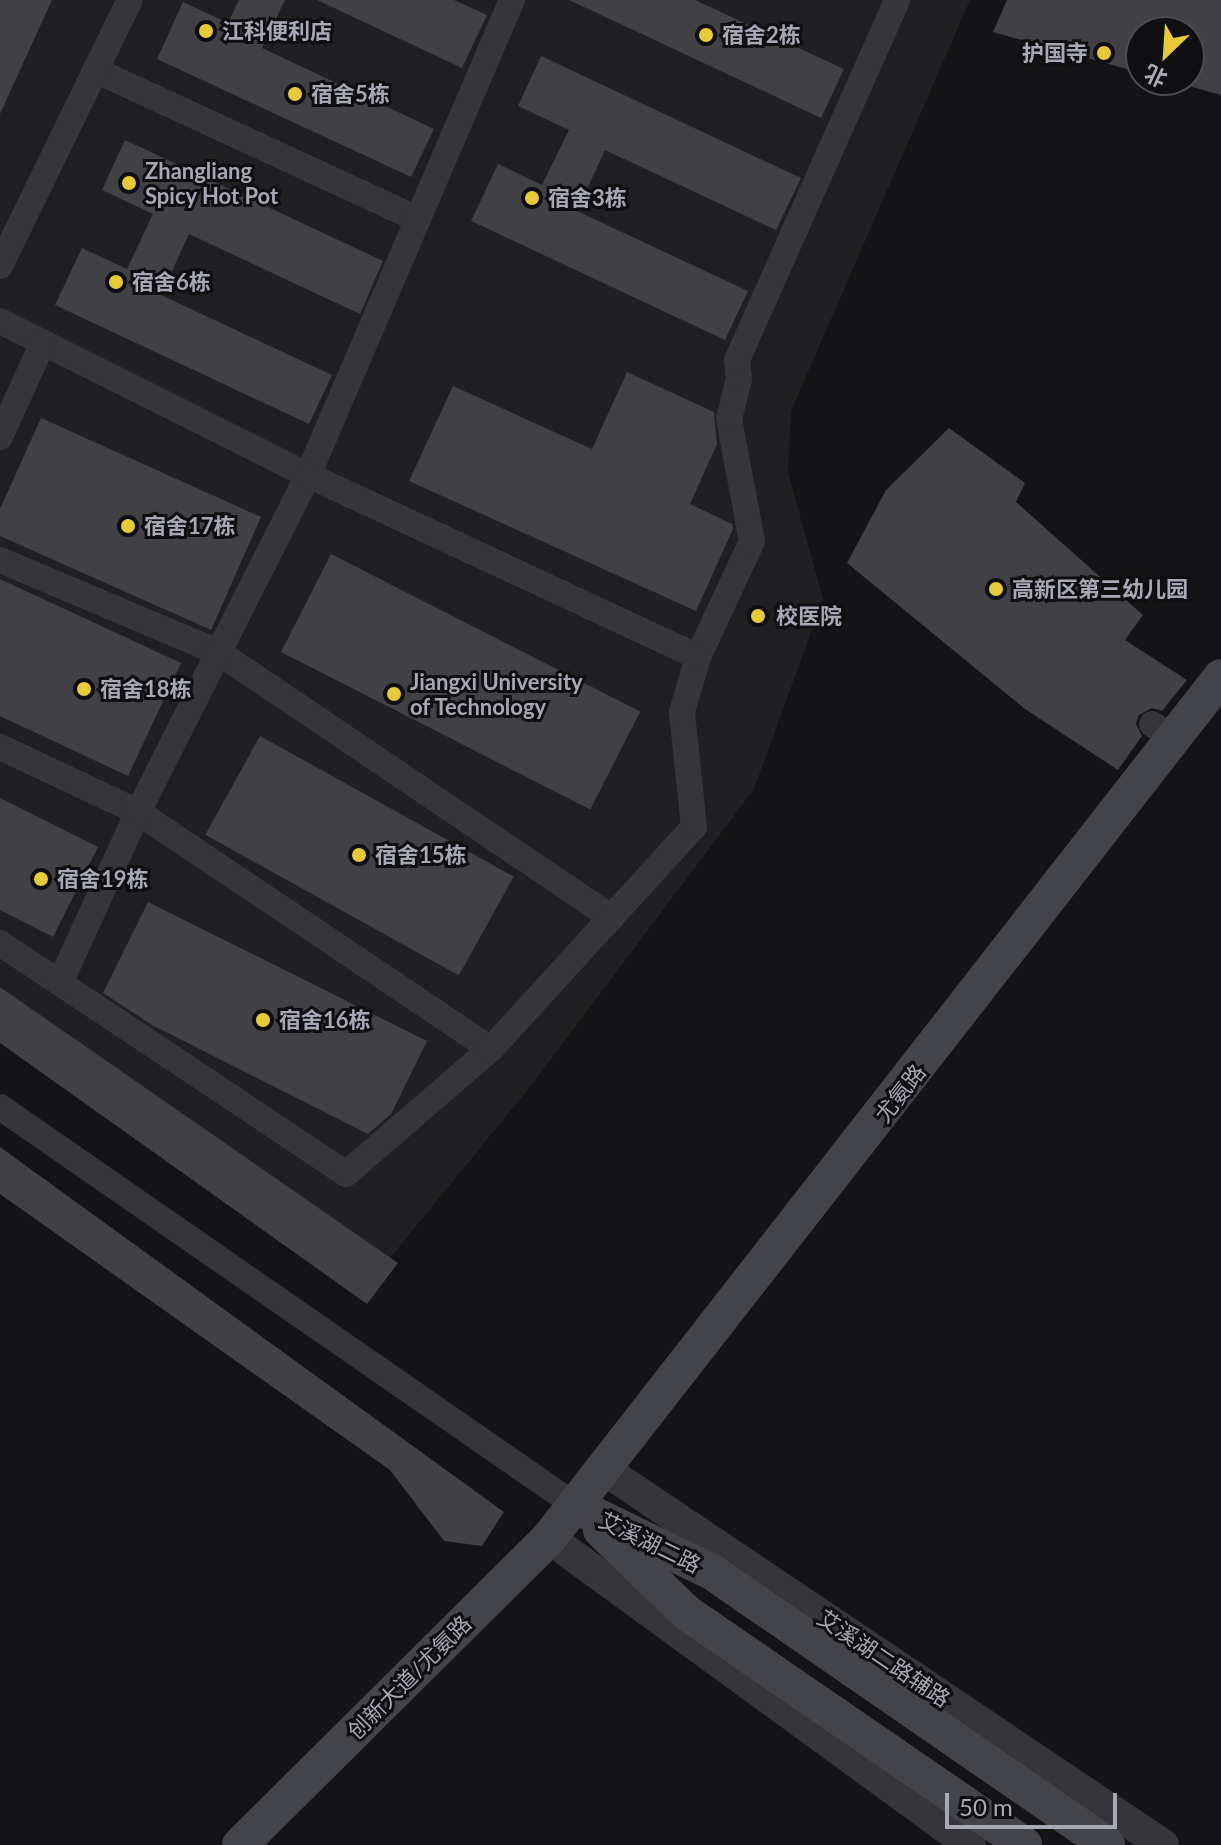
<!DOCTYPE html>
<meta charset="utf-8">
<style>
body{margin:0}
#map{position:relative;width:1221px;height:1845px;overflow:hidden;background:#141315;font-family:Lato,"Noto Sans SC",sans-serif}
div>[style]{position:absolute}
.built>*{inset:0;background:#201f22}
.building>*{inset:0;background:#404045;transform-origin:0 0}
.minor>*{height:26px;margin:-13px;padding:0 13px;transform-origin:13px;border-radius:13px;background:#35353a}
.tertiary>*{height:32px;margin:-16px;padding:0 16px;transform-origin:16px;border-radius:16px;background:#35353a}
.secondary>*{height:36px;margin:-18px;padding:0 18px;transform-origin:18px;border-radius:18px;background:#43434a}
.dots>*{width:22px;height:22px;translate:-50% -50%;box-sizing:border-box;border:4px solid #0f0e10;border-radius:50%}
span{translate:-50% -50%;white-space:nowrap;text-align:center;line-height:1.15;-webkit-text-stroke:6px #0f0e10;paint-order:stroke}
.poi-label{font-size:22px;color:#a6a8b4;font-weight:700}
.left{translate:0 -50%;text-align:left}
.right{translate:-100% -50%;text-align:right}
.street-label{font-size:22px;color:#a6a8b4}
.north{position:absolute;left:1125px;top:16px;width:80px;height:80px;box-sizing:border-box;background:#0f0e10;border:2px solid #4b4c52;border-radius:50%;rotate:205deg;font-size:22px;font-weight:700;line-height:32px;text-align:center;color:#a6a8b4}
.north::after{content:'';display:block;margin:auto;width:28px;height:36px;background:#e7ca39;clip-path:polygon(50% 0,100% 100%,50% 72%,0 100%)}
.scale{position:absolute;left:945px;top:1793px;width:172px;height:36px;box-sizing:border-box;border:4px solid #a6a8b4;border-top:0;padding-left:10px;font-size:24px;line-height:28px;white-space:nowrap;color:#a6a8b4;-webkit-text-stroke:6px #0f0e10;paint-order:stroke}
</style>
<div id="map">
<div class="built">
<i style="clip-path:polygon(0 0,970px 0,791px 411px,788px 472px,823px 599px,754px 789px,531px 1086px,390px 1258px,0 987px)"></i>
</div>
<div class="building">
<i style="clip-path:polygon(0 0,52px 0,0 114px)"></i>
<i style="clip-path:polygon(239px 0,285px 0,262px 48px,434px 129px,411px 177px,157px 59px,183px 2px,228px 23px)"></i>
<i style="clip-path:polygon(317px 0,454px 0,487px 15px,462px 68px)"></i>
<i style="clip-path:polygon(569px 0,695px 0,844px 69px,821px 118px)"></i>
<i style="clip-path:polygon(1007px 0,1221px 0,1221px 95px,1189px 86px,1189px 32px,1141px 32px,1141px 73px,993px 32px)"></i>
<i style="clip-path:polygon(541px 56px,801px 178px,776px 230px,605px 150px,577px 211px,748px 291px,725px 340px,471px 221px,498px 164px,542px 185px,569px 130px,518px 106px)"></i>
<i style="clip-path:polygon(125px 140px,383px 261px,360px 314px,189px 234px,161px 295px,332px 375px,309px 424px,55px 305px,82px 248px,127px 269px,153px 214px,102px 190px)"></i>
<i style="clip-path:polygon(627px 372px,714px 412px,717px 444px,690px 504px,732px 524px,733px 529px,696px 611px,409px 481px,453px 386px,592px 449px)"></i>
<i style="clip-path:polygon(41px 418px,261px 517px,211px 630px,0 536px,0 509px)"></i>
<i style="clip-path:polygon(949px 428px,1025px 483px,1016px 502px,1143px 615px,1125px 640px,1187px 680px,1162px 711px,1152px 708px,1139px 715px,1136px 724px,1142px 736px,1118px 770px,1025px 709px,847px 563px,886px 490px)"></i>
<i style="left:331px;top:554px;width:347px;height:110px;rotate:27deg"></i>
<i style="clip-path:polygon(0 579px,181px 663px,128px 776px,0 716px)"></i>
<i style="left:260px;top:736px;width:290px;height:113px;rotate:29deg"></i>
<i style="clip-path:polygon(0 798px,98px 847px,53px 937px,0 910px)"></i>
<i style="clip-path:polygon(148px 902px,427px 1041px,391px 1114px,368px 1134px,152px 1025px,103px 993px)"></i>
<i style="clip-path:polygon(0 987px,398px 1263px,367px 1304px,0 1043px)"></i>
<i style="clip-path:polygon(0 1147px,504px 1512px,482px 1546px,444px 1541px,390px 1470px,0 1194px)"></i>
</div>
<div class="minor">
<i style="left:95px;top:70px;width:356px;rotate:24.8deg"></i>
<i style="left:0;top:266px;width:296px;rotate:-64deg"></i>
<i style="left:0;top:321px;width:344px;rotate:26.6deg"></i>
<i style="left:308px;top:475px;width:517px;rotate:-66.76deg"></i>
<i style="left:0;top:437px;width:104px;rotate:-65.6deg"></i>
<i style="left:0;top:560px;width:237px;rotate:22.9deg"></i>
<i style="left:218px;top:652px;width:475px;rotate:34deg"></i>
<i style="left:1152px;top:724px;width:27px;rotate:33deg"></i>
<i style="left:0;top:747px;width:153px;rotate:25.2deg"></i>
<i style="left:138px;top:812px;width:425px;rotate:33.9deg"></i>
<i style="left:0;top:943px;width:416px;rotate:33.7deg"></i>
<i style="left:346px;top:1174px;width:191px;rotate:-40.8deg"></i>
<i style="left:491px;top:1049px;width:301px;rotate:-47.6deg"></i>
<i style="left:694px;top:827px;width:116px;rotate:-96deg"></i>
<i style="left:682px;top:712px;width:57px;rotate:-73.8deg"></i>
<i style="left:698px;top:657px;width:128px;rotate:-65deg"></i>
<i style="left:752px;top:541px;width:124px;rotate:-100.7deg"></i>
<i style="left:729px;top:419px;width:41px;rotate:-76deg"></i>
<i style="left:739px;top:379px;width:19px;rotate:-96deg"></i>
<i style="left:737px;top:360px;width:394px;rotate:-66deg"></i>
<i style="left:60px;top:983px;width:188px;rotate:-65.5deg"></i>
<i style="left:138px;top:812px;width:377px;rotate:-63.2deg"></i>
<i style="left:308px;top:475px;width:430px;rotate:25deg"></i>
<i style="left:0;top:1107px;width:701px;rotate:34.71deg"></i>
</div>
<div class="tertiary">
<i style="left:605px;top:1470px;width:672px;rotate:33.9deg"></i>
<i style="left:549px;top:1538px;width:521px;rotate:36.1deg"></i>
</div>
<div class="secondary">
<i style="left:576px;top:1506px;width:151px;rotate:25.9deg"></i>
<i style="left:712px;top:1572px;width:480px;rotate:34.6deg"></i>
<i style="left:601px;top:1530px;width:120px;rotate:44deg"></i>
<i style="left:687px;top:1613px;width:409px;rotate:34.5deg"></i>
<i style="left:240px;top:1845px;width:436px;rotate:-44.8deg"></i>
<i style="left:549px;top:1538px;width:1092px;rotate:-52.03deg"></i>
</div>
<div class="dots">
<i style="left:206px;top:31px;background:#e7ca39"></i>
<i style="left:706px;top:35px;background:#e7ca39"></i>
<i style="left:1104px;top:53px;background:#e7ca39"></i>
<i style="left:295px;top:94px;background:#e7ca39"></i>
<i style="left:129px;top:183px;background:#e7ca39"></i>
<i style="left:532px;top:198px;background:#e7ca39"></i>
<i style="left:116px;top:282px;background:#e7ca39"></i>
<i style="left:128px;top:526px;background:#e7ca39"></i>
<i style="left:996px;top:589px;background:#e7ca39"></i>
<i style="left:758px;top:616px;background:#e7ca39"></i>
<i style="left:84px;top:689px;background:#e7ca39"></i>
<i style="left:394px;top:694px;background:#e7ca39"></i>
<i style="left:359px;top:855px;background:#e7ca39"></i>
<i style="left:41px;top:879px;background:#e7ca39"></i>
<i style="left:263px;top:1020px;background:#e7ca39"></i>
</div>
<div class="poi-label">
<span class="left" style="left:222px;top:31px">江科便利店</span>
<span class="left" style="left:722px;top:35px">宿舍2栋</span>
<span class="right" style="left:1088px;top:53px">护国寺</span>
<span class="left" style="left:311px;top:94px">宿舍5栋</span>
<span class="left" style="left:145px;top:183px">Zhangliang<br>Spicy Hot Pot</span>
<span class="left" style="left:548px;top:198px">宿舍3栋</span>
<span class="left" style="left:132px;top:282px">宿舍6栋</span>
<span class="left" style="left:144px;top:526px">宿舍17栋</span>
<span class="left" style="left:1012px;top:589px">高新区第三幼儿园</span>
<span class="left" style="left:776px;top:616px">校医院</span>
<span class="left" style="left:410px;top:694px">Jiangxi University<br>of Technology</span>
<span class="left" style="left:100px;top:689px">宿舍18栋</span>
<span class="left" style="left:375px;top:855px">宿舍15栋</span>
<span class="left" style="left:57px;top:879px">宿舍19栋</span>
<span class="left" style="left:279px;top:1020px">宿舍16栋</span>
</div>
<div class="street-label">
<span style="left:900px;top:1093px;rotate:-52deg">尤氨路</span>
<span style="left:650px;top:1542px;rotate:26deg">艾溪湖二路</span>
<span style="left:884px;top:1658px;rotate:34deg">艾溪湖二路辅路</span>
<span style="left:409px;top:1677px;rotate:-45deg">创新大道/尤氨路</span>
</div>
<div class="north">北</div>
<div class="scale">50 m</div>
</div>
